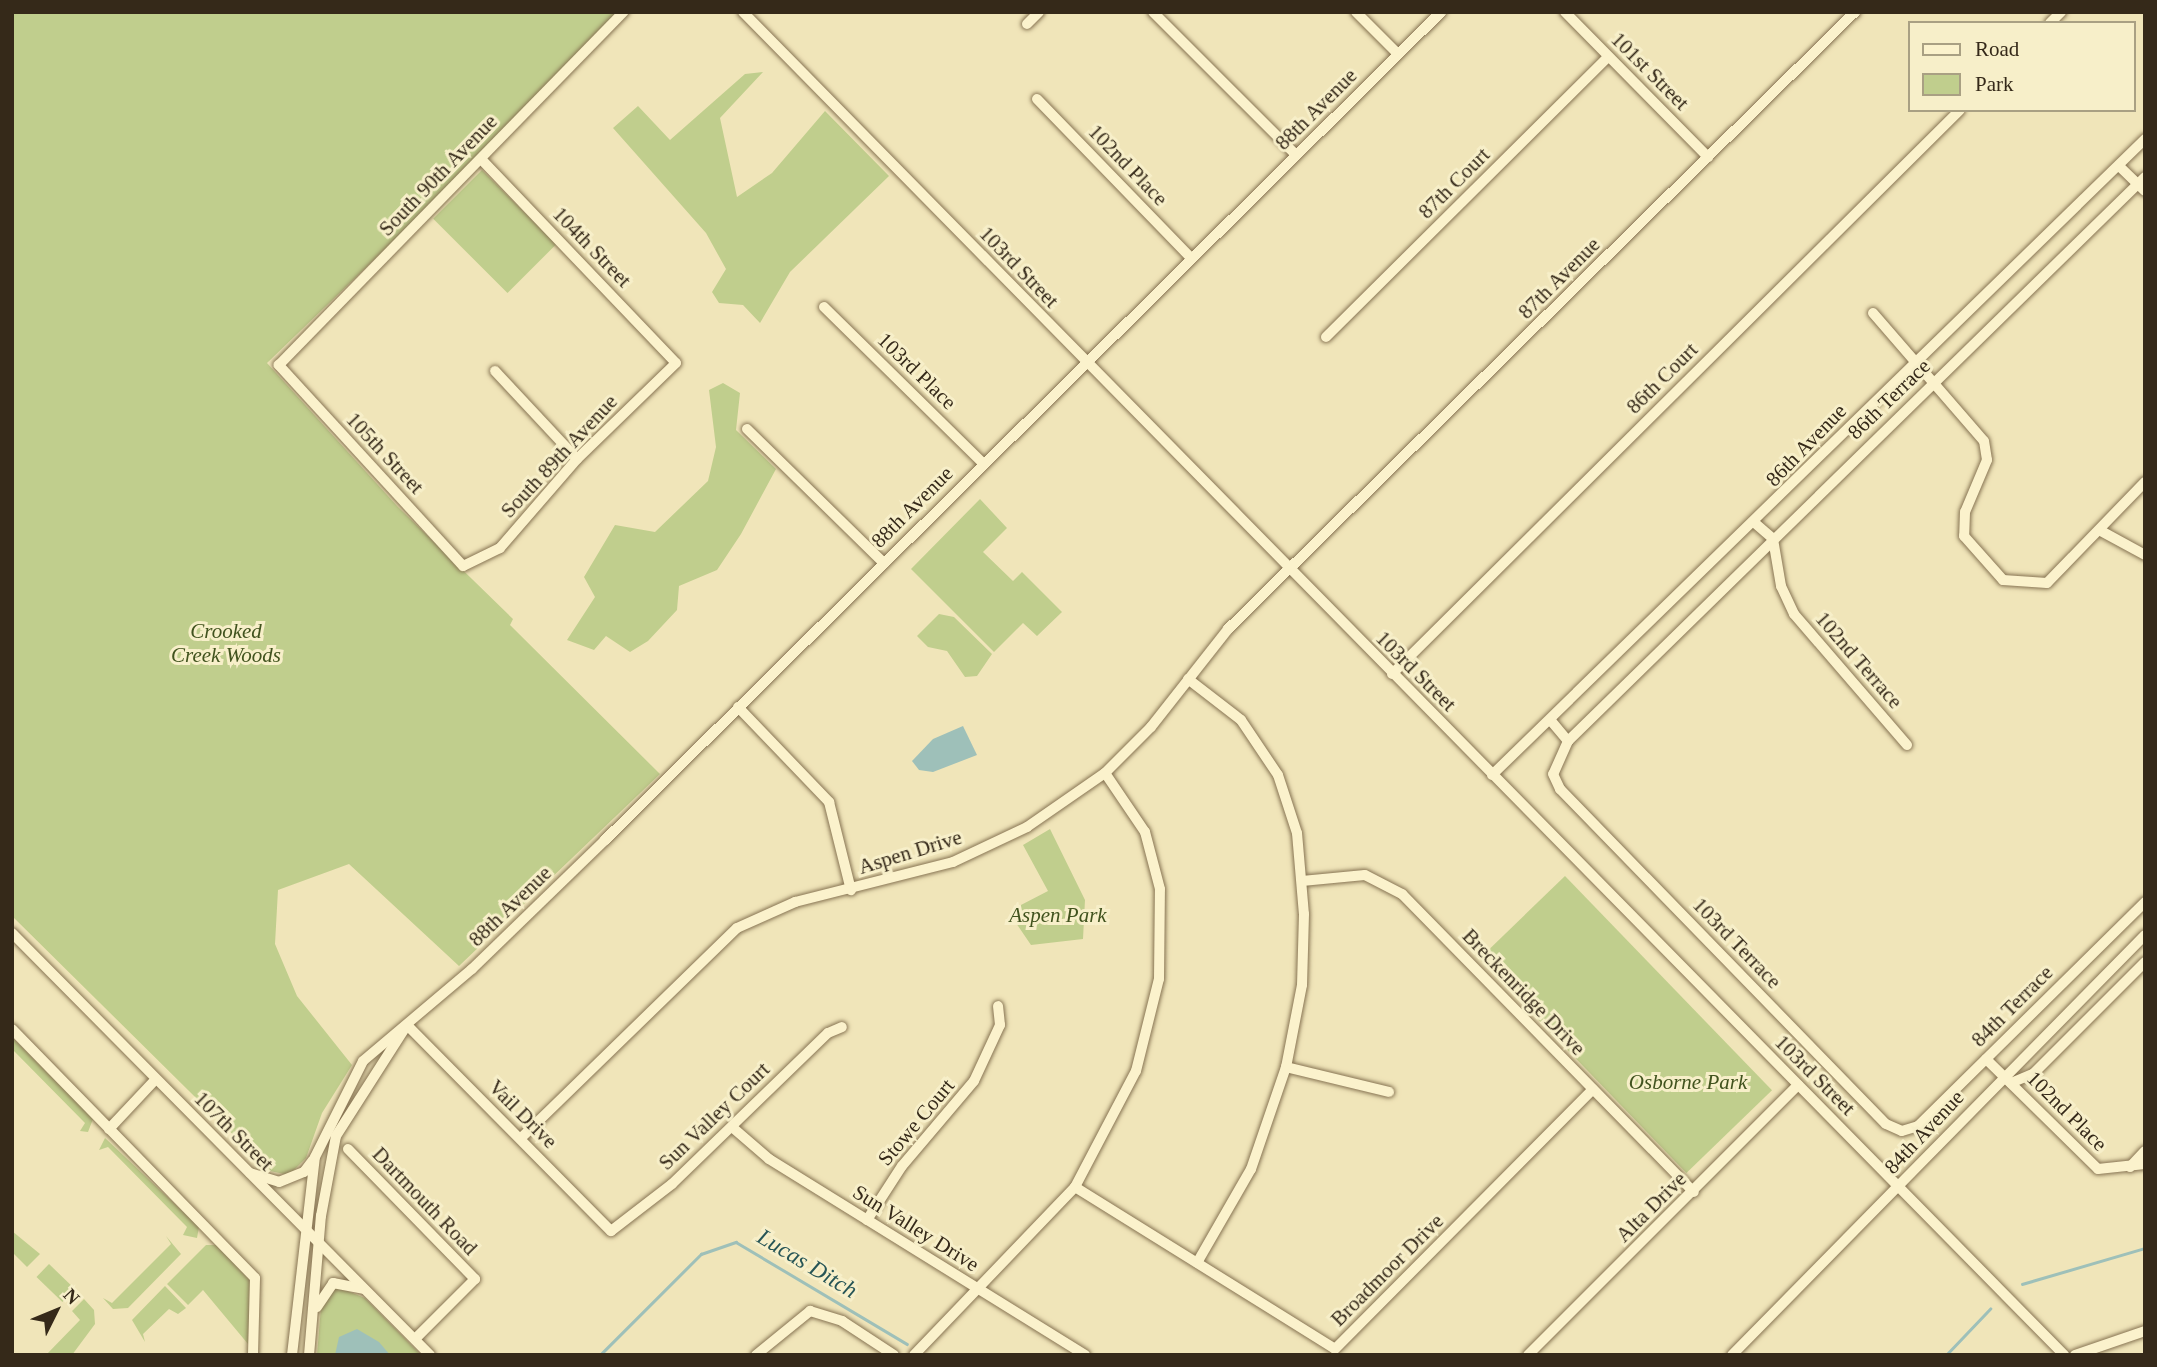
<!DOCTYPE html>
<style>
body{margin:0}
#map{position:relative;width:2157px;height:1367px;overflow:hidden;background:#f0e5b9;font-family:Georgia,serif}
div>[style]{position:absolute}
.green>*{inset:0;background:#c0ce8d;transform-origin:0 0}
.water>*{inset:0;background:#9ec0b9}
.stream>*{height:2.5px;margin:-1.25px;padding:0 1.25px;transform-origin:1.25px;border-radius:1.25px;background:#9ec0b9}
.roads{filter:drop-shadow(0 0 2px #877453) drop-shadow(0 0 2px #877453)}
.minor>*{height:10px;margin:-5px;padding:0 5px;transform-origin:5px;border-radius:5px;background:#fbf2cc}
span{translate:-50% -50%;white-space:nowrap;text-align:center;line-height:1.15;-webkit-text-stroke:6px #f7efc9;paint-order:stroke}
.street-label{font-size:21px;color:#352919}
.park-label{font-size:21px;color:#41531e;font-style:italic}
.water-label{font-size:23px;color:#275556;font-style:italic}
.frame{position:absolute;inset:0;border:14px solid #352919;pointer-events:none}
.legend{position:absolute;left:1908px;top:21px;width:228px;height:91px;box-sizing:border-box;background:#f7efc9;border:2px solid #a9a083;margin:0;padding:9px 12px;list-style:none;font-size:21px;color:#352919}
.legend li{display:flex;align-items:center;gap:14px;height:35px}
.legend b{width:35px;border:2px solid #a9a083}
.north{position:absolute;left:21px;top:1276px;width:70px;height:70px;-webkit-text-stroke:5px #f7efc9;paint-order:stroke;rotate:47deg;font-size:19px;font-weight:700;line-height:28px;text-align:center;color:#352919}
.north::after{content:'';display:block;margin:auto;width:24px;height:32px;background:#352919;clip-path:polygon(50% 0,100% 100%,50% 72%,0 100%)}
</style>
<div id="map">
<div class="green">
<i style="clip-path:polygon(12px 12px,631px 12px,267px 363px,398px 507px,513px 619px,510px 625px,660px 774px,459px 966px,349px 864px,278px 890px,275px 944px,297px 996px,352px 1065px,322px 1113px,306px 1158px,289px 1175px,270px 1171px,12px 916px)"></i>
<i style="clip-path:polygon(763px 72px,720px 118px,737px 197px,772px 173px,825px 111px,889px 176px,790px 272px,760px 323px,743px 305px,719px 303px,712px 292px,726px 269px,706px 233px,613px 128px,638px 106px,670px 140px,745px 74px)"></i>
<i style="left:482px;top:170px;width:105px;height:69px;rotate:45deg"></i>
<i style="clip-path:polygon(723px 383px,740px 393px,736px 430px,776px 469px,741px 534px,717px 570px,679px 586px,677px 610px,648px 641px,630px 652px,606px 636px,594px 650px,567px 640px,595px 597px,584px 577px,615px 525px,655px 532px,708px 481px,716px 447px,709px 390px)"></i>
<i style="clip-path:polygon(980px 499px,1007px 528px,983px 552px,1013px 581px,1022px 572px,1062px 612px,1037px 636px,1023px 623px,994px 652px,911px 569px)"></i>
<i style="clip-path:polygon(939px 614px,954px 617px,992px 654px,977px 676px,965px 677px,947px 651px,928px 647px,917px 636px)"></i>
<i style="clip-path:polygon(1050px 829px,1085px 900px,1083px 939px,1031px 945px,1012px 917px,1022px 911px,1019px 906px,1048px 891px,1023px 845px)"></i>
<i style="left:1565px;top:876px;width:298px;height:119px;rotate:46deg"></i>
<i style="clip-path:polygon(12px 1037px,93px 1119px,88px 1132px,80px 1131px,85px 1123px,12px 1049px)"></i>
<i style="clip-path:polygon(105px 1138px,199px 1227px,197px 1238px,183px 1235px,187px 1227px,108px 1147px,99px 1150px)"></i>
<i style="clip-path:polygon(12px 1231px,40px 1254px,27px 1267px,12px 1252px)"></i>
<i style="clip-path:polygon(166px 1236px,181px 1254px,128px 1308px,113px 1309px,103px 1298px,112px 1303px,171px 1244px)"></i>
<i style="clip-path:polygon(206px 1245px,217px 1245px,253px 1284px,248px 1344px,203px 1290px,188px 1305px,167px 1284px)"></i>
<i style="left:49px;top:1264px;width:36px;height:18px;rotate:44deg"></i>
<i style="clip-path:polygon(165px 1286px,186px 1308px,178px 1314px,169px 1309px,143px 1334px,145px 1342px,132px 1320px)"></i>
<i style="clip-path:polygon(335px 1286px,365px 1298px,421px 1355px,317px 1355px,321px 1307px)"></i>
<i style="clip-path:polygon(84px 1299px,94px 1310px,95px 1324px,72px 1355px,46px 1355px,80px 1320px,72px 1311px)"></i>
</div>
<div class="water">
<i style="clip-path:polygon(963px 726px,977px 755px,933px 772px,919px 770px,912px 761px,933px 739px)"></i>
<i style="clip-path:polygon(357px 1329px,379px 1342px,390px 1355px,335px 1355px,339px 1337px)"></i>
</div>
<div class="stream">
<i style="left:2022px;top:1284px;width:128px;rotate:-16.3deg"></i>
<i style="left:600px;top:1355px;width:143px;rotate:-45deg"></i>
<i style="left:701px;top:1254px;width:37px;rotate:-19deg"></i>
<i style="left:736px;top:1242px;width:199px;rotate:30.8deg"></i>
<i style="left:1946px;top:1355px;width:64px;rotate:-46.3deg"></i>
</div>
<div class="roads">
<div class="minor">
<i style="left:743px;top:12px;width:1884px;rotate:45.47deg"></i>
<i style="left:1153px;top:12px;width:202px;rotate:45deg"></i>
<i style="left:1356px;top:12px;width:59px;rotate:45deg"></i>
<i style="left:1565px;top:12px;width:204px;rotate:45.4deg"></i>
<i style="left:2050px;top:23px;width:16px;rotate:-45deg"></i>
<i style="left:1027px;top:24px;width:17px;rotate:-45deg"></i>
<i style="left:1037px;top:99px;width:221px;rotate:45.9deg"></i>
<i style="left:481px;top:159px;width:282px;rotate:46.3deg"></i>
<i style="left:676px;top:363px;width:138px;rotate:135.9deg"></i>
<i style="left:577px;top:459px;width:118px;rotate:130.9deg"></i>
<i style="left:500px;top:548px;width:41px;rotate:154.1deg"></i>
<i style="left:463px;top:566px;width:273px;rotate:-132.5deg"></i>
<i style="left:279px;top:365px;width:494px;rotate:-45.7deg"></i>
<i style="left:2119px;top:166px;width:36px;rotate:44deg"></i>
<i style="left:2145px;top:177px;width:807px;rotate:135.65deg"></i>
<i style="left:1568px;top:741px;width:36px;rotate:114deg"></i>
<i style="left:1553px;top:774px;width:17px;rotate:65deg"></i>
<i style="left:1560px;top:789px;width:467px;rotate:45.8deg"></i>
<i style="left:1886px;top:1124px;width:17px;rotate:24deg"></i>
<i style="left:1902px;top:1131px;width:17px;rotate:-17deg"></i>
<i style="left:1918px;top:1126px;width:319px;rotate:-44.6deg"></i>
<i style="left:824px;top:307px;width:224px;rotate:44.5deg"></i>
<i style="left:1873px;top:313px;width:169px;rotate:49.1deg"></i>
<i style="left:1984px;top:441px;width:19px;rotate:81deg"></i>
<i style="left:1987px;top:460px;width:56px;rotate:112.9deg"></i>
<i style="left:1965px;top:512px;width:24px;rotate:92deg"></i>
<i style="left:1964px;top:536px;width:59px;rotate:48.4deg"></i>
<i style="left:2003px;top:580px;width:44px;rotate:3.9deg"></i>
<i style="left:2047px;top:583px;width:141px;rotate:-45.9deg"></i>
<i style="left:1326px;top:337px;width:397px;rotate:-44.8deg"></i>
<i style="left:495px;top:371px;width:120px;rotate:47deg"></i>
<i style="left:747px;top:429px;width:192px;rotate:44.4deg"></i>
<i style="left:1756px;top:524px;width:23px;rotate:41deg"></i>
<i style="left:1773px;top:539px;width:48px;rotate:80.3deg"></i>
<i style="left:1781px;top:586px;width:31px;rotate:65deg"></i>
<i style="left:1794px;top:614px;width:173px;rotate:49.2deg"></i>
<i style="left:2101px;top:531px;width:50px;rotate:28.6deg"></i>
<i style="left:1392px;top:674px;width:800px;rotate:-44.8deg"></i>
<i style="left:1188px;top:679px;width:67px;rotate:37.7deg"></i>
<i style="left:1241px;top:720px;width:66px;rotate:56.1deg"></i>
<i style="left:1278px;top:775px;width:61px;rotate:71.9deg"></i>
<i style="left:1297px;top:833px;width:81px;rotate:85.1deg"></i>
<i style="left:1304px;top:914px;width:71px;rotate:91.6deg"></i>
<i style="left:1302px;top:985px;width:84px;rotate:101deg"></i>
<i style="left:1286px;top:1067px;width:108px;rotate:108.9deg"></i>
<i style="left:1251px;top:1169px;width:108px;rotate:119.9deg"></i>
<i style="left:738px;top:707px;width:132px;rotate:46.2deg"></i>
<i style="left:829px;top:802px;width:91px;rotate:76deg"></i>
<i style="left:1552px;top:722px;width:25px;rotate:50deg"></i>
<i style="left:1492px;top:775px;width:912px;rotate:-44.24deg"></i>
<i style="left:1302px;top:881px;width:63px;rotate:-5.4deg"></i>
<i style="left:1365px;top:875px;width:42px;rotate:27.2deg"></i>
<i style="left:1402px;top:894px;width:417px;rotate:45.6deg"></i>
<i style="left:12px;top:933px;width:594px;rotate:45.27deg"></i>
<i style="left:407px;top:1025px;width:290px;rotate:45.3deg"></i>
<i style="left:611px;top:1231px;width:77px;rotate:-37.6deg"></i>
<i style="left:672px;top:1184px;width:217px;rotate:-44.1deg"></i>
<i style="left:828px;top:1033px;width:15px;rotate:-23deg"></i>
<i style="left:12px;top:1029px;width:348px;rotate:45.7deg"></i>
<i style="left:255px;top:1278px;width:77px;rotate:91.5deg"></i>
<i style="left:1986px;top:1059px;width:157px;rotate:44.5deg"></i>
<i style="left:2098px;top:1169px;width:47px;rotate:-6.1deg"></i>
<i style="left:1286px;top:1067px;width:106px;rotate:13.6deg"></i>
<i style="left:2011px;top:1083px;width:25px;rotate:-23deg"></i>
<i style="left:2034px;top:1073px;width:157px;rotate:-45deg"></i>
<i style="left:732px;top:1127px;width:49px;rotate:40.9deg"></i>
<i style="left:769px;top:1159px;width:372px;rotate:31.8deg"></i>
<i style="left:109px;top:1129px;width:67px;rotate:-46.8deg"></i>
<i style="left:521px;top:1138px;width:301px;rotate:-44.2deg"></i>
<i style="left:737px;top:928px;width:64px;rotate:-24.1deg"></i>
<i style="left:795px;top:902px;width:163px;rotate:-14.2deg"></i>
<i style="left:953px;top:862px;width:82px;rotate:-25.3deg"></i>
<i style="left:1027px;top:827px;width:95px;rotate:-34.7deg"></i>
<i style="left:1105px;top:773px;width:65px;rotate:-45deg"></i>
<i style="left:1151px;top:727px;width:125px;rotate:-51.8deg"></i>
<i style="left:1228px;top:629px;width:880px;rotate:-44.54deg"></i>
<i style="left:348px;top:1149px;width:182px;rotate:45.7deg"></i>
<i style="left:475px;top:1279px;width:85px;rotate:135deg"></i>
<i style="left:2130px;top:1167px;width:22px;rotate:-47deg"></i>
<i style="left:250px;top:1173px;width:30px;rotate:17deg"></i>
<i style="left:279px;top:1182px;width:27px;rotate:-22deg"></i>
<i style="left:304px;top:1172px;width:15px;rotate:-53deg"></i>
<i style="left:1075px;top:1187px;width:306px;rotate:31.9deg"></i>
<i style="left:1335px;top:1349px;width:366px;rotate:-45.2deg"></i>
<i style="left:867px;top:1220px;width:64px;rotate:-57.1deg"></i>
<i style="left:902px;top:1166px;width:111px;rotate:-49.7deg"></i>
<i style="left:974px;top:1081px;width:62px;rotate:-65.1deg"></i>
<i style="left:1000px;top:1025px;width:19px;rotate:-96deg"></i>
<i style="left:317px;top:1307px;width:29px;rotate:-56deg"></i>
<i style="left:333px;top:1283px;width:31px;rotate:11deg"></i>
<i style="left:292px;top:1355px;width:199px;rotate:-83.4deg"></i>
<i style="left:315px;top:1157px;width:107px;rotate:-63.4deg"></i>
<i style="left:363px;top:1061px;width:143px;rotate:-40.2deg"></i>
<i style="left:472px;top:969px;width:185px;rotate:-44.1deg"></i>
<i style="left:605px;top:840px;width:1177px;rotate:-44.72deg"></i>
<i style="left:309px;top:1355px;width:140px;rotate:-85.1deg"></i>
<i style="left:321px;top:1216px;width:81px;rotate:-79.4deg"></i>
<i style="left:336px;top:1136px;width:132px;rotate:-57.4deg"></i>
<i style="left:756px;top:1355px;width:70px;rotate:-39.2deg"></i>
<i style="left:810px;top:1311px;width:34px;rotate:17deg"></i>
<i style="left:842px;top:1321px;width:62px;rotate:33.2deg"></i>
<i style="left:914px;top:1355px;width:233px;rotate:-46.2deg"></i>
<i style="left:1075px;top:1187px;width:131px;rotate:-62.3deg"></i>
<i style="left:1136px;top:1071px;width:95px;rotate:-76deg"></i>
<i style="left:1159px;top:979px;width:90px;rotate:-89.4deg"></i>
<i style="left:1160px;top:889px;width:59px;rotate:-104.7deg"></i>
<i style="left:1145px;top:832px;width:71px;rotate:-124.1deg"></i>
<i style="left:1528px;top:1355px;width:382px;rotate:-45deg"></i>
<i style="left:1732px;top:1355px;width:589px;rotate:-45.48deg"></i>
<i style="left:2075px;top:1355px;width:74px;rotate:-18.9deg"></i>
</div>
</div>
<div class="street-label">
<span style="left:1650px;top:71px;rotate:45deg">101st Street</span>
<span style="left:1316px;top:109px;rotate:-45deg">88th Avenue</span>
<span style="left:1128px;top:165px;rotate:46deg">102nd Place</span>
<span style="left:438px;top:175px;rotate:-46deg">South 90th Avenue</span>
<span style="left:1454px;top:183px;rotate:-45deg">87th Court</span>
<span style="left:592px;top:247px;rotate:46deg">104th Street</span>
<span style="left:1019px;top:267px;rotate:46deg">103rd Street</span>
<span style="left:1559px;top:278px;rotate:-45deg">87th Avenue</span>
<span style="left:917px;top:371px;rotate:44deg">103rd Place</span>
<span style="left:1662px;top:378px;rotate:-45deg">86th Court</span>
<span style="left:1889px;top:399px;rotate:-44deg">86th Terrace</span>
<span style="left:1806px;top:445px;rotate:-46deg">86th Avenue</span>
<span style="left:385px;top:453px;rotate:47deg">105th Street</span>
<span style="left:559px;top:456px;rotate:-47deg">South 89th Avenue</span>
<span style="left:912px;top:507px;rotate:-45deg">88th Avenue</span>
<span style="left:1859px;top:660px;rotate:49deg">102nd Terrace</span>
<span style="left:1416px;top:671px;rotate:45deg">103rd Street</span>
<span style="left:910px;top:852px;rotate:-17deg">Aspen Drive</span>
<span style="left:510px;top:906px;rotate:-44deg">88th Avenue</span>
<span style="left:1737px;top:943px;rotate:46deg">103rd Terrace</span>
<span style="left:1524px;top:992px;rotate:46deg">Breckenridge Drive</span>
<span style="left:2012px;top:1006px;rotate:-45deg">84th Terrace</span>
<span style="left:1815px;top:1075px;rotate:45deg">103rd Street</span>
<span style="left:2067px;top:1111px;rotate:45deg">102nd Place</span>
<span style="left:523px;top:1114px;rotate:45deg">Vail Drive</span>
<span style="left:714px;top:1116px;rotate:-44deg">Sun Valley Court</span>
<span style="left:916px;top:1122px;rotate:-50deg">Stowe Court</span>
<span style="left:234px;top:1131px;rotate:45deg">107th Street</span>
<span style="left:1924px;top:1132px;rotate:-47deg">84th Avenue</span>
<span style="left:425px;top:1201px;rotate:46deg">Dartmouth Road</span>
<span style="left:1651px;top:1207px;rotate:-45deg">Alta Drive</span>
<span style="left:916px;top:1228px;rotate:32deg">Sun Valley Drive</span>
<span style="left:1387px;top:1270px;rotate:-45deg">Broadmoor Drive</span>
</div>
<div class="park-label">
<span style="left:226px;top:643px">Crooked<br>Creek Woods</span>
<span style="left:1058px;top:915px">Aspen Park</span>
<span style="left:1688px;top:1082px">Osborne Park</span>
</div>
<div class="water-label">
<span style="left:807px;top:1264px;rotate:31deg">Lucas Ditch</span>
</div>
<div class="frame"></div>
<ul class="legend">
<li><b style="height:9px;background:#fbf2cc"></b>Road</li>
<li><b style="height:19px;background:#c0ce8d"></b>Park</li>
</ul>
<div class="north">N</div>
</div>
